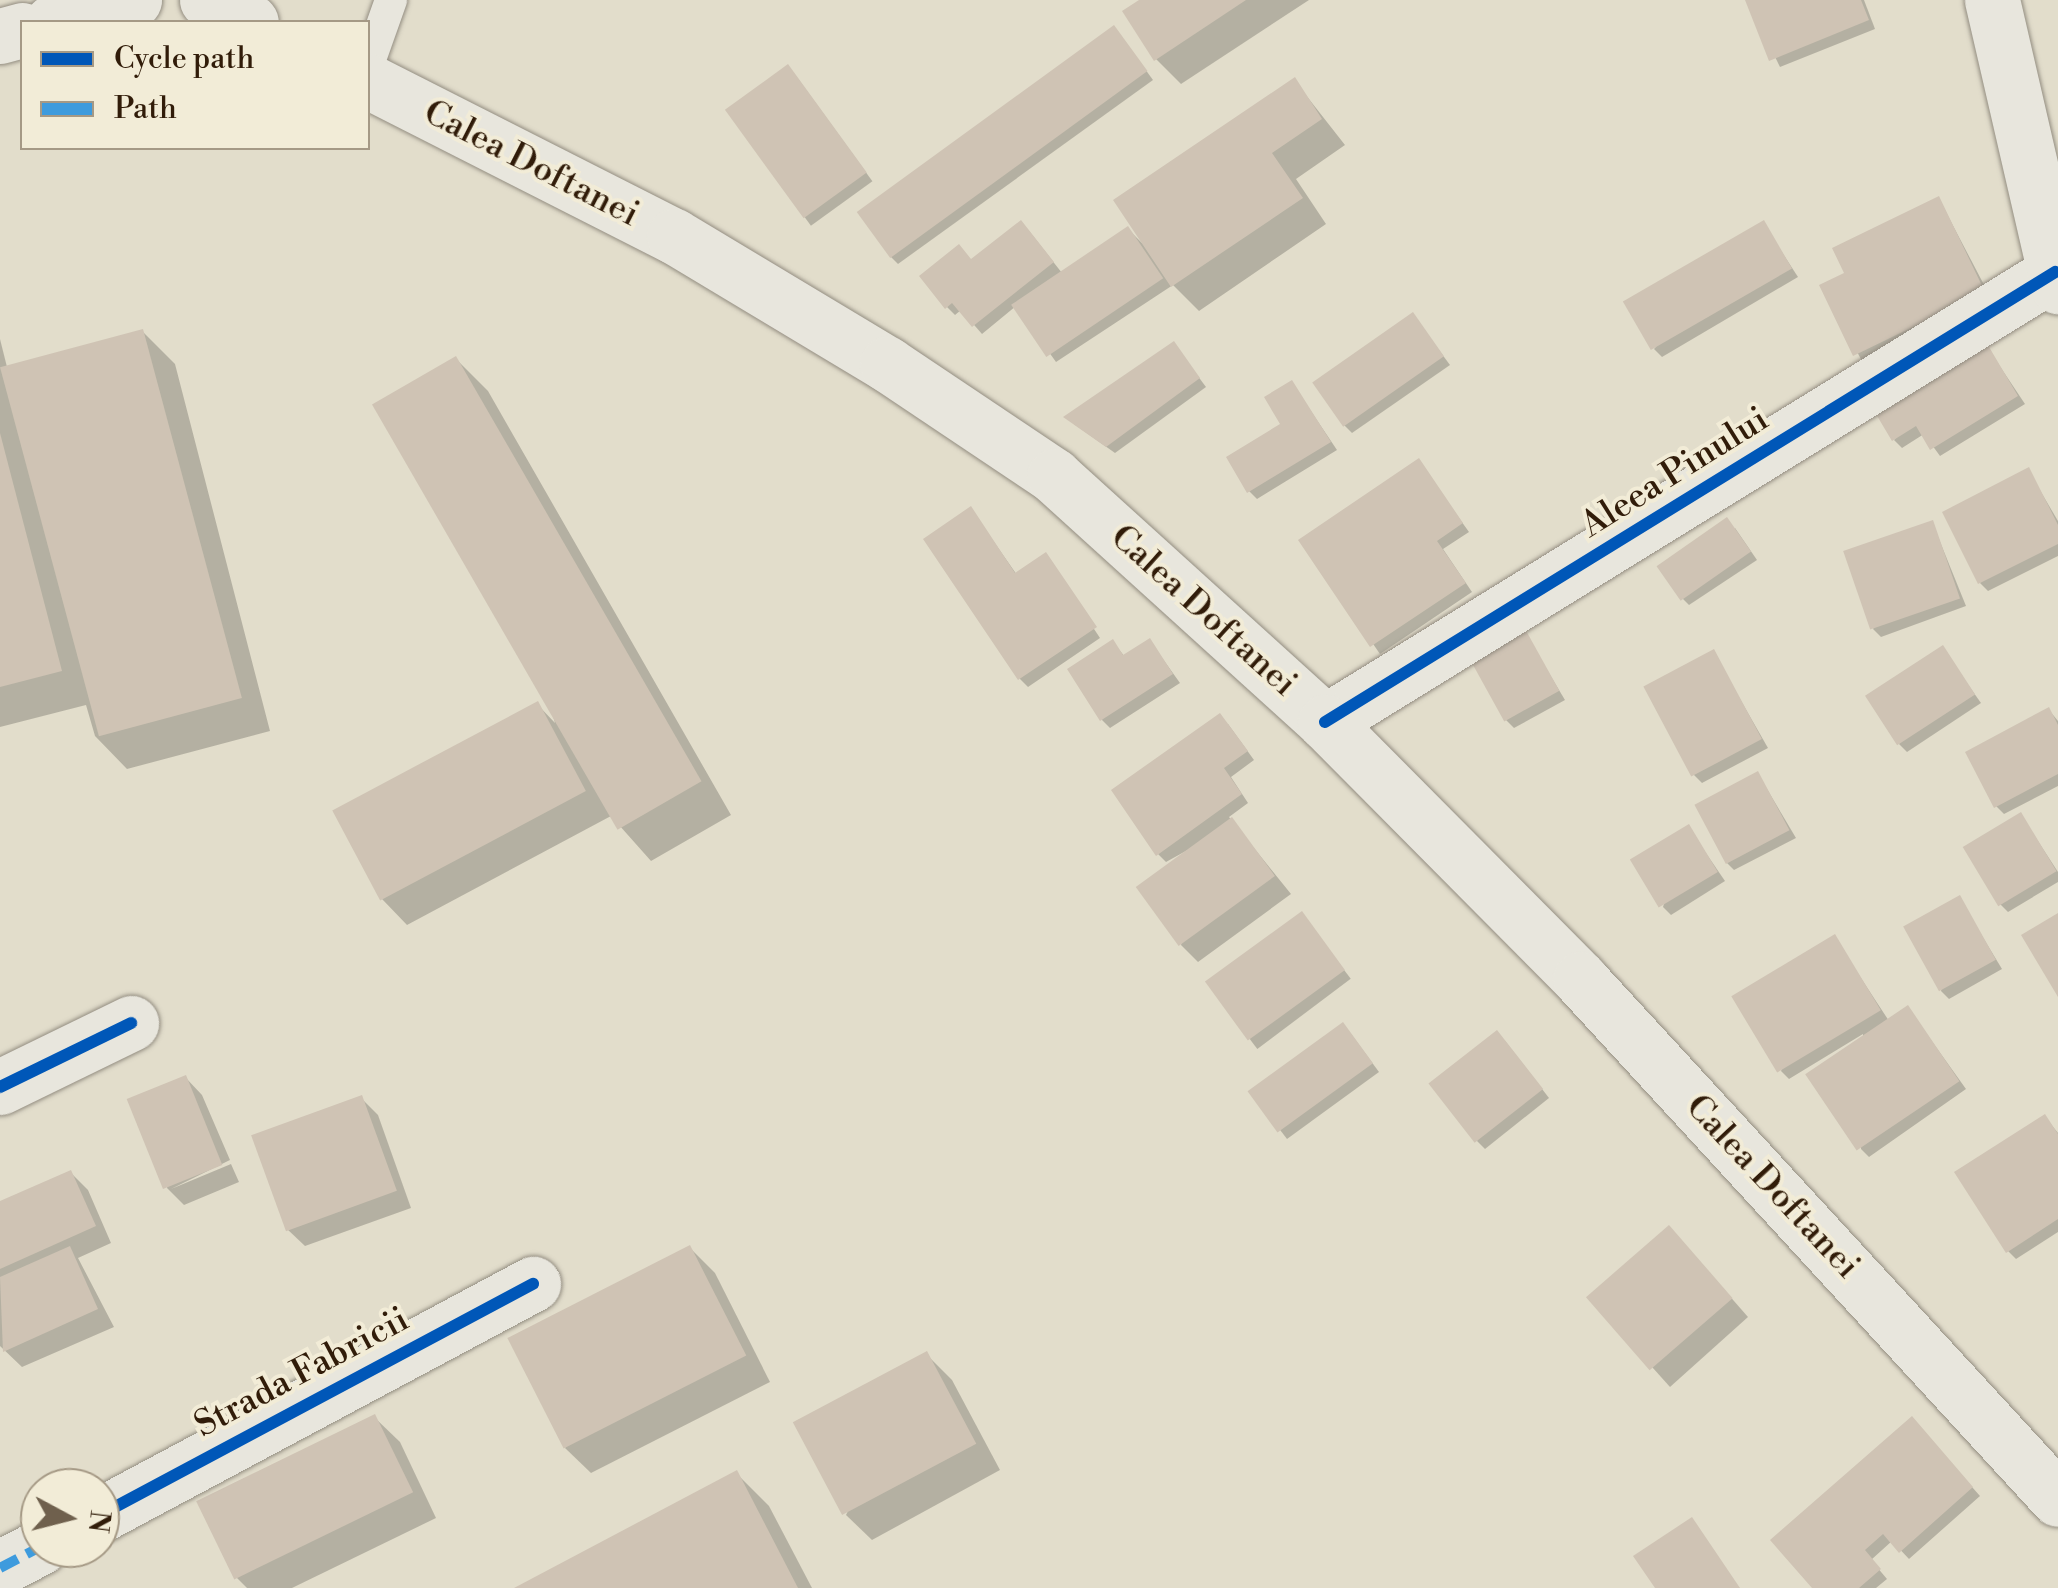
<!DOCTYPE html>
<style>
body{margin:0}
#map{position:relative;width:2058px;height:1588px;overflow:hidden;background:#e2ddcb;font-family:"Libre Bodoni",serif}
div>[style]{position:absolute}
.shadow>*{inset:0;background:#0003;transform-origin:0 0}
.building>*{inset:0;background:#cfc3b4;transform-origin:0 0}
.roads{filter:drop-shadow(0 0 2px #938d81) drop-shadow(0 0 2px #938d81)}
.service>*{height:32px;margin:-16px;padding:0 16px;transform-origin:16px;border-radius:16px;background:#e8e6dd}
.minor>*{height:55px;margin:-27.5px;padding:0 27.5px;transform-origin:27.5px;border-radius:27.5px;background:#e8e6dd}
.secondary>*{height:55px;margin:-27.5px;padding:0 27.5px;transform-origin:27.5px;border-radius:27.5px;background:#e8e6dd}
.quiet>*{height:10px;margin-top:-5px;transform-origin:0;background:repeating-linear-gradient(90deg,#3e9bdd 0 20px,transparent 0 30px)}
.cycleway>*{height:12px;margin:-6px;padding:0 6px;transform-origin:6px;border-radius:6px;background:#0057b8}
span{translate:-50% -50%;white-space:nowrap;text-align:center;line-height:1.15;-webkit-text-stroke:8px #f2ecd7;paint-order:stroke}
.street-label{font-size:35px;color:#311c09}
.legend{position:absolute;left:20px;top:20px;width:350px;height:130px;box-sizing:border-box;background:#f2ecd7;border:2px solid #a59985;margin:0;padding:12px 18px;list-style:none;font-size:30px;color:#311c09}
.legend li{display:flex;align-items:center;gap:20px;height:50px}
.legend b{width:50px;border:2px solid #a59985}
.north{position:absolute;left:20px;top:1468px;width:100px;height:100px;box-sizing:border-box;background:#f2ecd7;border:2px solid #a59985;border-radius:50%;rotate:97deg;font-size:28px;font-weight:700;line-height:40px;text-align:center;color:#311c09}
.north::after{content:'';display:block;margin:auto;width:35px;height:45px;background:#6f604d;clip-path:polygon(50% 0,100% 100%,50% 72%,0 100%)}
</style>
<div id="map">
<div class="shadow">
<i style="clip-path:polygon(1143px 0,1309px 0,1181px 84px,1156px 59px)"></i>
<i style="clip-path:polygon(1747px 0,1864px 0,1875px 29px,1780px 67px)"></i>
<i style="clip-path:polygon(1121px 36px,1153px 80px,898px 264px,890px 256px)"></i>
<i style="left:796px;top:76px;width:130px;height:76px;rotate:54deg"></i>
<i style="clip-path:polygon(1294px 80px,1345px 145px,1296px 179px,1326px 224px,1199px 311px,1173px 285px,1056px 362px,1016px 306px,982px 334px,961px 310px,955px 315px,947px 307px,972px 262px,1029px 231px,1062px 273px,1128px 229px,1142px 243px)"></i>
<i style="clip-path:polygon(1939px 199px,1992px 300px,1863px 363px,1822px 286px,1848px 274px)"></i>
<i style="clip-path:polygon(1763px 223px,1798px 277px,1662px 357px,1654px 349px)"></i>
<i style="clip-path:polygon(1413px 315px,1450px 365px,1352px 433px,1344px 425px)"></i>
<i style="clip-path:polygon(143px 332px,175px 364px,270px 731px,127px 769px,95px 736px,86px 705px,0 727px,0 339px,7px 367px)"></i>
<i style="clip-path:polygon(1981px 338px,2025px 404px,1940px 456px,1924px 434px,1902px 448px,1894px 440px)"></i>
<i style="clip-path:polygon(1174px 344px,1206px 387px,1115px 453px,1074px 424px)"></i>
<i style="clip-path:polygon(456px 359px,488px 391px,731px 815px,651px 861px,611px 816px,407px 925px,382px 899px,537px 704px,555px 723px)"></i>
<i style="clip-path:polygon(1292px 383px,1337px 450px,1257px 499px,1249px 491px,1284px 425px)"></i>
<i style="clip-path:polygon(1419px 462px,1469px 532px,1443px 549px,1472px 592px,1380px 654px,1302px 541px)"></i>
<i style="clip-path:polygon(2028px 470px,2058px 521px,2058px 556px,1988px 591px,1980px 583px)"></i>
<i style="clip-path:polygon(971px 509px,1017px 575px,1049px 561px,1100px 638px,1028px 687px,1020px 679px)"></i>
<i style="clip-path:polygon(1932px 522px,1966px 606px,1881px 637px,1873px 629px)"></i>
<i style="clip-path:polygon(1735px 528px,1757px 560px,1689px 605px,1681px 597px)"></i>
<i style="clip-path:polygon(1523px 630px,1565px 700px,1514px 728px,1506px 720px)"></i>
<i style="clip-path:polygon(1150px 641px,1180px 683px,1110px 728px,1102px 720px,1113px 642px,1125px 657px)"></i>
<i style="clip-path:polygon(1942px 648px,1981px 703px,1907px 752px,1899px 744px)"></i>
<i style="clip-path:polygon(1713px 652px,1768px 748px,1702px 783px,1694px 775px)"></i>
<i style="clip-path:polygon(2049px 710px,2058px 721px,2058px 786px,2004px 814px,1996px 806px)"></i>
<i style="clip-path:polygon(1228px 724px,1254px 760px,1231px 777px,1248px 803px,1229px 817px,1291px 894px,1198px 962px,1181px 945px,1204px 841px,1166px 862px,1158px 854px)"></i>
<i style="clip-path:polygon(1758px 774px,1796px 838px,1734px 870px,1726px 862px)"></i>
<i style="clip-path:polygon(2021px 815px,2058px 872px,2058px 882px,2008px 912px,2000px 904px)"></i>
<i style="clip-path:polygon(1688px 827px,1725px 881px,1671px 915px,1663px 907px)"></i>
<i style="clip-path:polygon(1959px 898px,2002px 969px,1949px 999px,1941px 991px)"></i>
<i style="left:1302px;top:914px;width:81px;height:117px;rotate:53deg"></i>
<i style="clip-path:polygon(1834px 937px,1889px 1021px,1908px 1008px,1966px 1089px,1869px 1157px,1861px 1149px,1863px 1034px,1789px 1079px,1781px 1071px)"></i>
<i style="clip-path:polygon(1351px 1034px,1379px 1072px,1287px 1139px,1251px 1092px)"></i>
<i style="clip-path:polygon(1505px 1041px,1549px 1098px,1485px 1149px,1477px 1141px)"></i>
<i style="clip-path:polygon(185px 1077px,202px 1095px,230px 1160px,171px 1189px,231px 1164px,239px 1182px,184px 1205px,167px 1188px)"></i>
<i style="clip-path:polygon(361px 1098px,378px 1115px,411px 1208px,305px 1246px,287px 1229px)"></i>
<i style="clip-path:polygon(2045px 1117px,2058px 1133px,2058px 1232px,2016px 1259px,2008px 1251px)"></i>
<i style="clip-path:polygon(71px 1173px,88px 1190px,111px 1243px,78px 1258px,114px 1327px,22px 1367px,0 1346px,0 1204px)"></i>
<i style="clip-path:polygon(1686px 1246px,1748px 1317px,1670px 1387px,1591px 1299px)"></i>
<i style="clip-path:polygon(690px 1248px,715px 1273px,770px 1382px,591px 1473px,565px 1448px)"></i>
<i style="clip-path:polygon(926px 1354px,952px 1380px,1000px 1470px,872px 1540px,846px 1515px)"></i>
<i style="clip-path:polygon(374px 1417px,400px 1442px,436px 1518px,292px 1588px,247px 1588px,236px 1577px)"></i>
<i style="clip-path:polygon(1919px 1427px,1980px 1496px,1909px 1559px,1892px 1541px,1871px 1560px,1887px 1579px,1876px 1588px,1815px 1588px)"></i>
<i style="clip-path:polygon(736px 1473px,769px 1506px,812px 1588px,519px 1588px)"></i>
</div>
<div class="building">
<i style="clip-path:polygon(1139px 0,1246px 0,1154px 61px,1122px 11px)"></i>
<i style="clip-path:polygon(1745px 0,1861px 0,1869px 20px,1769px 61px)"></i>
<i style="left:1114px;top:25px;width:57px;height:318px;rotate:54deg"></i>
<i style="left:788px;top:64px;width:134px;height:78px;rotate:54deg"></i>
<i style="clip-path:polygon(1295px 77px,1322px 119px,1272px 153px,1303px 198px,1171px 287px,1113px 200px)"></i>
<i style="clip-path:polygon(1939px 196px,1985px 292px,1853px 356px,1819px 285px,1844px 273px,1832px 248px)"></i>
<i style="clip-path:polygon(1021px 220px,1054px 262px,972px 327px,952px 303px,945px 309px,919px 276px,959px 244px,971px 259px)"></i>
<i style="left:1764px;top:220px;width:56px;height:163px;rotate:60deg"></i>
<i style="left:1128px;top:226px;width:63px;height:141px;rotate:56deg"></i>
<i style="left:1413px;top:312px;width:54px;height:123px;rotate:55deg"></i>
<i style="left:143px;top:329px;width:382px;height:148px;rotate:75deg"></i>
<i style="clip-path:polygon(1982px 335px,2018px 396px,1930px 450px,1916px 426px,1892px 441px,1870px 404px)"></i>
<i style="clip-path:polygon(1174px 341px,1200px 378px,1106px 447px,1063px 417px)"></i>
<i style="left:456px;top:356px;width:491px;height:97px;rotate:60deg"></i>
<i style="clip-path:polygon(1292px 380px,1331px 442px,1247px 493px,1226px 457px,1280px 424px,1264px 397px)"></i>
<i style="clip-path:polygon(0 433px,62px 671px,0 687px)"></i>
<i style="clip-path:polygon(1419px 458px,1463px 523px,1437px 541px,1466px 583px,1370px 647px,1298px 540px)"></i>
<i style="clip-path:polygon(2029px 467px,2058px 525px,2058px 544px,1978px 584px,1942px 512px)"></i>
<i style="clip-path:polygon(971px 506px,1015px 573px,1046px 552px,1097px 627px,1018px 680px,923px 539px)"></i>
<i style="left:1727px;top:517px;width:42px;height:86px;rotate:55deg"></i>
<i style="left:1933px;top:520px;width:83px;height:95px;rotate:71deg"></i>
<i style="left:1524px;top:627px;width:73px;height:63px;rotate:61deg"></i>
<i style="clip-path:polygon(1150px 638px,1173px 674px,1100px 721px,1067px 669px,1113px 639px,1123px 655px)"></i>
<i style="left:1943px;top:645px;width:59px;height:93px;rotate:57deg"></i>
<i style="left:1714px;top:649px;width:102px;height:80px;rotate:62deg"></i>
<i style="left:538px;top:701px;width:102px;height:233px;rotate:62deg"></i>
<i style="clip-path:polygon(2049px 707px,2058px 725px,2058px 774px,1994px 808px,1965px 752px)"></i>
<i style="clip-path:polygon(1220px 713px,1248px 751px,1224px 768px,1242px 794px,1156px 856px,1111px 790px)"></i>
<i style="left:1758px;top:771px;width:67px;height:72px;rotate:62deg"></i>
<i style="left:2021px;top:812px;width:69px;height:68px;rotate:59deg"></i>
<i style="left:1232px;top:817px;width:73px;height:119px;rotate:54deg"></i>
<i style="left:1689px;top:824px;width:56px;height:69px;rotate:59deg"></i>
<i style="left:1960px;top:895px;width:74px;height:65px;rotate:61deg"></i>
<i style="left:1302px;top:911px;width:73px;height:120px;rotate:54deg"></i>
<i style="clip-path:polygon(2058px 913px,2058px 997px,2021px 935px)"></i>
<i style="left:1835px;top:934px;width:89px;height:121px;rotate:59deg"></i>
<i style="left:1908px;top:1005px;width:92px;height:124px;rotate:56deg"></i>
<i style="left:1343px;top:1022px;width:51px;height:118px;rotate:54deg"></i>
<i style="left:1497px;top:1030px;width:75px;height:87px;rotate:52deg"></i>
<i style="left:186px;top:1075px;width:97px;height:64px;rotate:68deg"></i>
<i style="left:362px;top:1095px;width:102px;height:118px;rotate:70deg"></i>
<i style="clip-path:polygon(2045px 1114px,2058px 1134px,2058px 1219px,2006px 1253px,1954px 1172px)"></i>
<i style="clip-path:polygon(71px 1170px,96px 1226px,0 1269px,0 1201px)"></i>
<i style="left:1669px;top:1225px;width:97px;height:110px;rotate:49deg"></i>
<i style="left:690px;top:1245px;width:124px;height:205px;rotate:63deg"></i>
<i style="clip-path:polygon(70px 1246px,98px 1309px,3px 1352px,0 1277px)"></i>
<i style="left:927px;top:1351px;width:105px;height:152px;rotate:62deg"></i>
<i style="left:375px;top:1414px;width:87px;height:199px;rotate:64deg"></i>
<i style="clip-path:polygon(1912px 1416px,1973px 1487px,1899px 1553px,1883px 1534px,1865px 1550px,1881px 1569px,1859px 1588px,1812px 1588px,1770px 1540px)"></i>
<i style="clip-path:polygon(737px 1470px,798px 1588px,514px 1588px)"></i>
<i style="clip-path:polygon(1692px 1517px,1740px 1588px,1655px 1588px,1633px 1556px)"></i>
</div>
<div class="roads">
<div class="service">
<i style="left:368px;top:65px;width:69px;rotate:-70.5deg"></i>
</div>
<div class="minor">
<i style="left:1325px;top:722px;width:858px;rotate:-31.65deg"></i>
<i style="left:0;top:1087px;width:146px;rotate:-26deg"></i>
<i style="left:100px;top:1515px;width:491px;rotate:-28.1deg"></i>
<i style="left:0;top:1568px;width:45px;rotate:-27.7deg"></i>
</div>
<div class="secondary">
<i style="left:207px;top:0;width:49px;rotate:26.6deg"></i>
<i style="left:1992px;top:0;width:294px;rotate:77deg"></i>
<i style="left:52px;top:22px;width:85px;rotate:-15deg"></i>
<i style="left:0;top:36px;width:23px;rotate:-15deg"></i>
<i style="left:368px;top:81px;width:343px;rotate:26.9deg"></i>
<i style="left:674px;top:236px;width:249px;rotate:31deg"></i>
<i style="left:887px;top:364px;width:201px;rotate:33.8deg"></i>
<i style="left:1054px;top:476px;width:366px;rotate:42.2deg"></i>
<i style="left:1325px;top:722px;width:362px;rotate:45.2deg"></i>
<i style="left:1580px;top:979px;width:706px;rotate:47.41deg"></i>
</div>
</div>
<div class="quiet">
<i style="left:0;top:1568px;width:45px;rotate:-27.7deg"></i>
</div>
<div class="cycleway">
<i style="left:1325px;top:722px;width:858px;rotate:-31.65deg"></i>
<i style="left:0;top:1087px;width:146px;rotate:-26deg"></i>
<i style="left:100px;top:1515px;width:491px;rotate:-28.1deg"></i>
</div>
<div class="street-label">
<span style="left:531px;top:164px;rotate:27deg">Calea Doftanei</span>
<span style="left:1675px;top:473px;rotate:-32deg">Aleea Pinului</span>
<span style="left:1203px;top:611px;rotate:42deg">Calea Doftanei</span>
<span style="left:1772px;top:1187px;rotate:47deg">Calea Doftanei</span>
<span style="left:302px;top:1373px;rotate:-28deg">Strada Fabricii</span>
</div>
<ul class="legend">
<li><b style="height:12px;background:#0057b8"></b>Cycle path</li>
<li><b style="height:12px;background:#3e9bdd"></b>Path</li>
</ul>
<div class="north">N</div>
</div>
